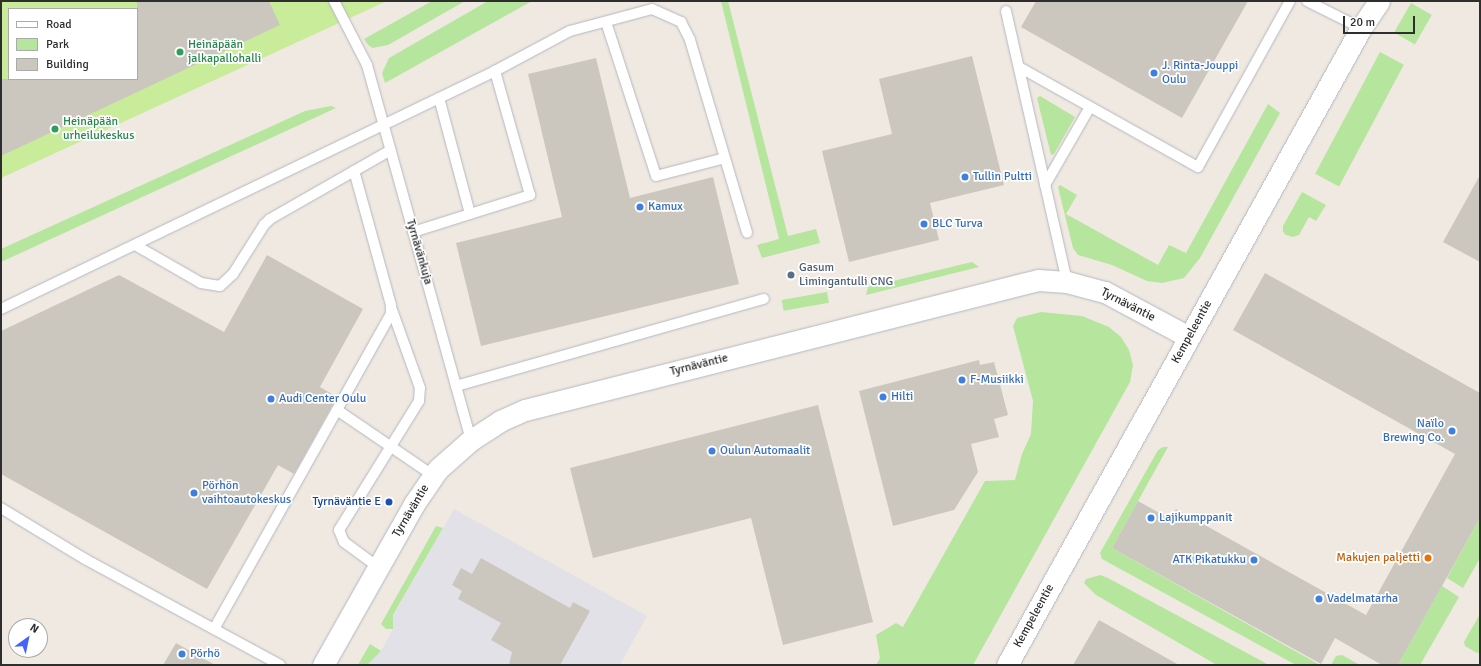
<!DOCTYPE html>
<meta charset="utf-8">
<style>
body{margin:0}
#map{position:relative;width:1481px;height:666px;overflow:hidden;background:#efe9e1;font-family:Signika,sans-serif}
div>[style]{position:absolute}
.industrial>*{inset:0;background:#e3e1e8}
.green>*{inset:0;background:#b6e59e;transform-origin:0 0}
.pitch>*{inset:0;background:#c9ec9a}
.building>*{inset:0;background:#cbc7bf}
.roads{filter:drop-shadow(0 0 1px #b4b7c1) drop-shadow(0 0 1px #b4b7c1)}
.lane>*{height:10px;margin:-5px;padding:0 5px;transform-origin:5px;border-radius:5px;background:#fff}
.street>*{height:21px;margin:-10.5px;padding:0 10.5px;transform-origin:10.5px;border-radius:10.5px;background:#fff}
.dots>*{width:11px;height:11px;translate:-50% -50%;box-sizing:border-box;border:2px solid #fff;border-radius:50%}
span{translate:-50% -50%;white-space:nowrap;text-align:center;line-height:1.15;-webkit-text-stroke:3.5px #fff;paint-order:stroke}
.leisure-label{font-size:12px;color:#27864d}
.left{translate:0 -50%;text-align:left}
.shop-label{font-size:12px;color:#366cbe}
.right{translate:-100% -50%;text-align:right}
.street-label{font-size:12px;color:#2e2e2e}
.service-label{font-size:12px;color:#4e5e75}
.transit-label{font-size:12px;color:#164399}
.food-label{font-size:12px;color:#c56008}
.frame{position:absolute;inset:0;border:2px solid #2e2e2e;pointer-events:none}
.legend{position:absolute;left:8px;top:8px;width:130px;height:72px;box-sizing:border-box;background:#fff;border:1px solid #ababab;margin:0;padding:5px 7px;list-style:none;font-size:12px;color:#2e2e2e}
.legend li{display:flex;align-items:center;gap:8px;height:20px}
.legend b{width:20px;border:1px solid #ababab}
.north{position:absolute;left:8px;top:618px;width:40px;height:40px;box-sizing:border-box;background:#fff;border:1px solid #ababab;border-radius:50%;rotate:33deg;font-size:11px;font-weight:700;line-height:16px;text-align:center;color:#2e2e2e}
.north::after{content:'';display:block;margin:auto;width:14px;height:18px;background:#4264fb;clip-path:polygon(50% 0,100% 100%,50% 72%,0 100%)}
.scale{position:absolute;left:1343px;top:16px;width:72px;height:18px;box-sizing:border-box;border:2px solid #2e2e2e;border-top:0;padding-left:5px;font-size:12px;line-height:14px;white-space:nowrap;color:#2e2e2e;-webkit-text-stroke:3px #fff;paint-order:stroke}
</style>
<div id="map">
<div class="industrial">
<i style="clip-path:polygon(454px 509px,647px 616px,620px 665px,367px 665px,381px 651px,393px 629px,393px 616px)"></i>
</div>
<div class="green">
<i style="clip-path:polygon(432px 1px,465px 1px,388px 45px,373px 48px,368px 45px,364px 39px)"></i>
<i style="clip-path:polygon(488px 1px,532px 1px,385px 83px,382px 73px,389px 58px)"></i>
<i style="clip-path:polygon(721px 1px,728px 1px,788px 236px,816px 229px,820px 243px,762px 258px,757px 245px,779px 239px)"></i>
<i style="left:1411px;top:3px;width:24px;height:34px;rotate:30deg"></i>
<i style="left:1380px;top:52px;width:27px;height:138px;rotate:28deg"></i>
<i style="clip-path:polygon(1040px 96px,1075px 117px,1054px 154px,1051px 155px,1037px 98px)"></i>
<i style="clip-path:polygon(1268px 104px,1280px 113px,1200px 258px,1184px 278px,1162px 283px,1147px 281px,1112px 265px,1078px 255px,1073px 248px,1058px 187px,1060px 185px,1077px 195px,1066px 214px,1158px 265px,1169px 245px,1186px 253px)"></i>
<i style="clip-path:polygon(331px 106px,336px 108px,1px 262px,1px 249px,305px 111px)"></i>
<i style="clip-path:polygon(1302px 192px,1326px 205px,1316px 221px,1309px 217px,1299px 235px,1293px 237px,1286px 235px,1283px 232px,1283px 226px)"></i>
<i style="clip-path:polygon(972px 262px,979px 267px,866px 295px,868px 287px)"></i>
<i style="left:827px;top:292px;width:11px;height:46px;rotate:80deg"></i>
<i style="clip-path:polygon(1041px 312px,1082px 316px,1109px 327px,1121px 337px,1129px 350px,1133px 365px,1130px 382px,973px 665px,876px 665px,880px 658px,876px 635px,896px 623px,903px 627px,985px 481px,1015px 480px,1022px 454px,1031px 434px,1033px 401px,1013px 326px,1017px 318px)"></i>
<i style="clip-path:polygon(1163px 447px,1168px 447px,1112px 548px,1320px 665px,1296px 665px,1102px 559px,1100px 553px,1158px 450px)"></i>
<i style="clip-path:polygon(1480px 518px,1480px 558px,1463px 588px,1447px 578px)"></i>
<i style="clip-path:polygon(436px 526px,443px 528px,393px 615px,393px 629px,386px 629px,381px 624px)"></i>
<i style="clip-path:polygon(1100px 575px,1108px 578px,1269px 665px,1217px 665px,1096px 595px,1084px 583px,1086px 579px)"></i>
<i style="clip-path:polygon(1442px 586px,1459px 597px,1420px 665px,1398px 665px)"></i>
<i style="clip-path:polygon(1480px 614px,1480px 652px,1477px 653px,1465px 646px,1464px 642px)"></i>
<i style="clip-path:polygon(370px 644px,381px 651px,367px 665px,358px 665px)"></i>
<i style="clip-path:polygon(1342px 655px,1360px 665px,1331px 665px,1336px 656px)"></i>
</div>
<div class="pitch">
<i style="clip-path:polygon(evenodd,1px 1px,387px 1px,1px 178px,1px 1px,9px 9px,137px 9px,137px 79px,9px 79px,9px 9px)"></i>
</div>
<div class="building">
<i style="clip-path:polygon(137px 1px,269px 1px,280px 25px,1px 156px,1px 79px,137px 79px)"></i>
<i style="clip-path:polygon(1036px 1px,1248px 1px,1182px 118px,1021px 27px)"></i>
<i style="clip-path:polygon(972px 56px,1004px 185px,930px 203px,939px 240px,849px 262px,822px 151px,892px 134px,879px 79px)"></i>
<i style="clip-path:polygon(596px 58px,630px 198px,713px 177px,739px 284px,481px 346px,456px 243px,562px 217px,528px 74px)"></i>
<i style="clip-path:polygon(1480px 175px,1480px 262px,1443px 242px)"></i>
<i style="clip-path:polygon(267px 255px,363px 309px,320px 387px,337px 397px,294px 474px,278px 465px,207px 589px,1px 474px,1px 331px,119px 275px,224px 332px)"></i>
<i style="clip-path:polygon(1265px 273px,1480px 393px,1480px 518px,1398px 665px,1382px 665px,1335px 638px,1321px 664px,1112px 548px,1138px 501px,1170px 519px,1176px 509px,1366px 615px,1455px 454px,1233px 330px)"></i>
<i style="clip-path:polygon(979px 360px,980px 365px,994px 362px,1008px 415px,994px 419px,999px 437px,971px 444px,978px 472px,954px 510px,893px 526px,859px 391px)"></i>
<i style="clip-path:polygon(818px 405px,873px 622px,783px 645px,751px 518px,593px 558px,570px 468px)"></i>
<i style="clip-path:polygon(481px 558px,570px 608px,573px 602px,590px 611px,560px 665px,509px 665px,512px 652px,491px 640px,501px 623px,458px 599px,462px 591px,452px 585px,461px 568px,472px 574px)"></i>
<i style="clip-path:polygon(1099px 620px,1179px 665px,1073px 665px)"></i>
<i style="clip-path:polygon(176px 643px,215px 665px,163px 665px)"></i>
</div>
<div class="roads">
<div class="lane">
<i style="left:334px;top:1px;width:72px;rotate:62.7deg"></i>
<i style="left:367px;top:65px;width:389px;rotate:74.5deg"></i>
<i style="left:1307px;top:1px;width:60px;rotate:26.6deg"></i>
<i style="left:1006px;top:11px;width:278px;rotate:77.3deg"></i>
<i style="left:606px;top:22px;width:162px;rotate:72deg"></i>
<i style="left:656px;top:176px;width:71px;rotate:-14.6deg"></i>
<i style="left:1019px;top:67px;width:205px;rotate:29.2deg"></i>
<i style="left:1198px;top:167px;width:190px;rotate:-61deg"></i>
<i style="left:439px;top:98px;width:120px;rotate:75deg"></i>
<i style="left:1045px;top:185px;width:90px;rotate:-60deg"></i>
<i style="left:413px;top:232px;width:123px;rotate:-17.5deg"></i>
<i style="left:530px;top:195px;width:129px;rotate:-105.8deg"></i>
<i style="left:135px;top:245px;width:76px;rotate:29.9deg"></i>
<i style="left:201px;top:283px;width:19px;rotate:9deg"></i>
<i style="left:220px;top:286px;width:18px;rotate:-43deg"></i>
<i style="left:233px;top:274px;width:58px;rotate:-57.7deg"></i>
<i style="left:264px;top:225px;width:8px;rotate:-45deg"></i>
<i style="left:270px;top:219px;width:139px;rotate:-29.7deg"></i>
<i style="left:1px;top:309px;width:548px;rotate:-25.72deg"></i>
<i style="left:495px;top:71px;width:85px;rotate:-28.1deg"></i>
<i style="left:570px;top:31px;width:85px;rotate:-15deg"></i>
<i style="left:652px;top:9px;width:32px;rotate:24deg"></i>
<i style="left:681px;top:22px;width:20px;rotate:63deg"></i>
<i style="left:690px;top:40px;width:201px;rotate:73.5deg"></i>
<i style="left:456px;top:386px;width:320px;rotate:-15.8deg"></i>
<i style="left:337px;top:410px;width:117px;rotate:34.2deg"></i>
<i style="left:1px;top:508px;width:98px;rotate:31.3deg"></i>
<i style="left:85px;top:559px;width:222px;rotate:28.5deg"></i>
<i style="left:378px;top:567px;width:42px;rotate:-143.7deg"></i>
<i style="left:344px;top:542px;width:13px;rotate:-113deg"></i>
<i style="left:339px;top:530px;width:152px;rotate:-58.2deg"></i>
<i style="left:419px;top:401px;width:13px;rotate:-86deg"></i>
<i style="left:420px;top:388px;width:83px;rotate:-109.7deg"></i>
<i style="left:214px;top:629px;width:361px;rotate:-60.7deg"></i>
<i style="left:391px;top:314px;width:9px;rotate:-90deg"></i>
<i style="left:391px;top:305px;width:139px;rotate:-105.4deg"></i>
</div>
<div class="street">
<i style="left:323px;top:665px;width:185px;rotate:-60.5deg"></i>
<i style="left:414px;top:504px;width:42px;rotate:-55.6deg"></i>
<i style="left:438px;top:469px;width:44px;rotate:-41.3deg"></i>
<i style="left:471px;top:440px;width:35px;rotate:-33deg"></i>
<i style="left:500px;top:421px;width:27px;rotate:-24deg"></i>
<i style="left:525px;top:410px;width:529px;rotate:-14.22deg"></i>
<i style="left:1038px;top:280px;width:29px;rotate:4deg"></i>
<i style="left:1067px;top:282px;width:39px;rotate:15deg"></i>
<i style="left:1105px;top:292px;width:95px;rotate:28.2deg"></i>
<i style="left:1007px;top:665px;width:729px;rotate:-60.94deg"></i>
<i style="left:1361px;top:28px;width:32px;rotate:-56deg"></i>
</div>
</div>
<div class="dots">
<i style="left:180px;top:52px;background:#2e9e5b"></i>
<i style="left:1154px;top:73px;background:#3f7fe0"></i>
<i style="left:55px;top:129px;background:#2e9e5b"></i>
<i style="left:965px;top:177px;background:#3f7fe0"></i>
<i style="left:640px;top:207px;background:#3f7fe0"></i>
<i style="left:924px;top:224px;background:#3f7fe0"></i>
<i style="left:791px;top:275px;background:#5c6f8a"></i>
<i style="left:962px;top:380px;background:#3f7fe0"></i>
<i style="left:883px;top:397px;background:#3f7fe0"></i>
<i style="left:271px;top:399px;background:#3f7fe0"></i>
<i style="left:1452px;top:431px;background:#3f7fe0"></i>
<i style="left:712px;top:451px;background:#3f7fe0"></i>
<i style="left:194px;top:493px;background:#3f7fe0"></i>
<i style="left:389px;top:502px;background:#1a4fb4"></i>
<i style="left:1151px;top:518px;background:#3f7fe0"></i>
<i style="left:1428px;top:558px;background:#e8710a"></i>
<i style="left:1254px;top:560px;background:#3f7fe0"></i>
<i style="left:1319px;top:599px;background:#3f7fe0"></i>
<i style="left:182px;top:654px;background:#3f7fe0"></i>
</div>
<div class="leisure-label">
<span class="left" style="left:188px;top:52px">Heinäpään<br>jalkapallohalli</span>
<span class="left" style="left:63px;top:129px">Heinäpään<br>urheilukeskus</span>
</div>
<div class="shop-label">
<span class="left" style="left:1162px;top:73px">J. Rinta-Jouppi<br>Oulu</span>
<span class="left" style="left:973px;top:177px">Tullin Pultti</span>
<span class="left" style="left:648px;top:207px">Kamux</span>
<span class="left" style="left:932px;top:224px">BLC Turva</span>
<span class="left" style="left:970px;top:380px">F-Musiikki</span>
<span class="left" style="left:891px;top:397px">Hilti</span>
<span class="left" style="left:279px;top:399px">Audi Center Oulu</span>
<span class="right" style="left:1444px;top:431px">Naïlo<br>Brewing Co.</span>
<span class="left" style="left:720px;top:451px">Oulun Automaalit</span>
<span class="left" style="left:202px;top:493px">Pörhön<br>vaihtoautokeskus</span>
<span class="left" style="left:1159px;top:518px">Lajikumppanit</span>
<span class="right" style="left:1246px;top:560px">ATK Pikatukku</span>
<span class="left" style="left:1327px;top:599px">Vadelmatarha</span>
<span class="left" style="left:190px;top:654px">Pörhö</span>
</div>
<div class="street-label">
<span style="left:419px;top:252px;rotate:74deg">Tyrnävänkuja</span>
<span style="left:1128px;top:305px;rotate:27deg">Tyrnäväntie</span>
<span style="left:1192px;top:332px;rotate:-61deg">Kempeleentie</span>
<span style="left:699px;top:365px;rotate:-14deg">Tyrnäväntie</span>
<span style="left:411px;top:511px;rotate:-59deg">Tyrnäväntie</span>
<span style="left:1034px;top:616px;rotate:-61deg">Kempeleentie</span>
</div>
<div class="service-label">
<span class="left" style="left:799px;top:275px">Gasum<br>Limingantulli CNG</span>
</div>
<div class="transit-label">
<span class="right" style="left:381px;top:502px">Tyrnäväntie E</span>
</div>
<div class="food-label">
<span class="right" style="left:1420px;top:558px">Makujen paljetti</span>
</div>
<div class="frame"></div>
<ul class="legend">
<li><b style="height:5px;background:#fff"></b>Road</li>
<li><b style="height:11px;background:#b6e59e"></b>Park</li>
<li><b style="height:11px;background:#cbc7bf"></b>Building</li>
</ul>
<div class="north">N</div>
<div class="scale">20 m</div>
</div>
